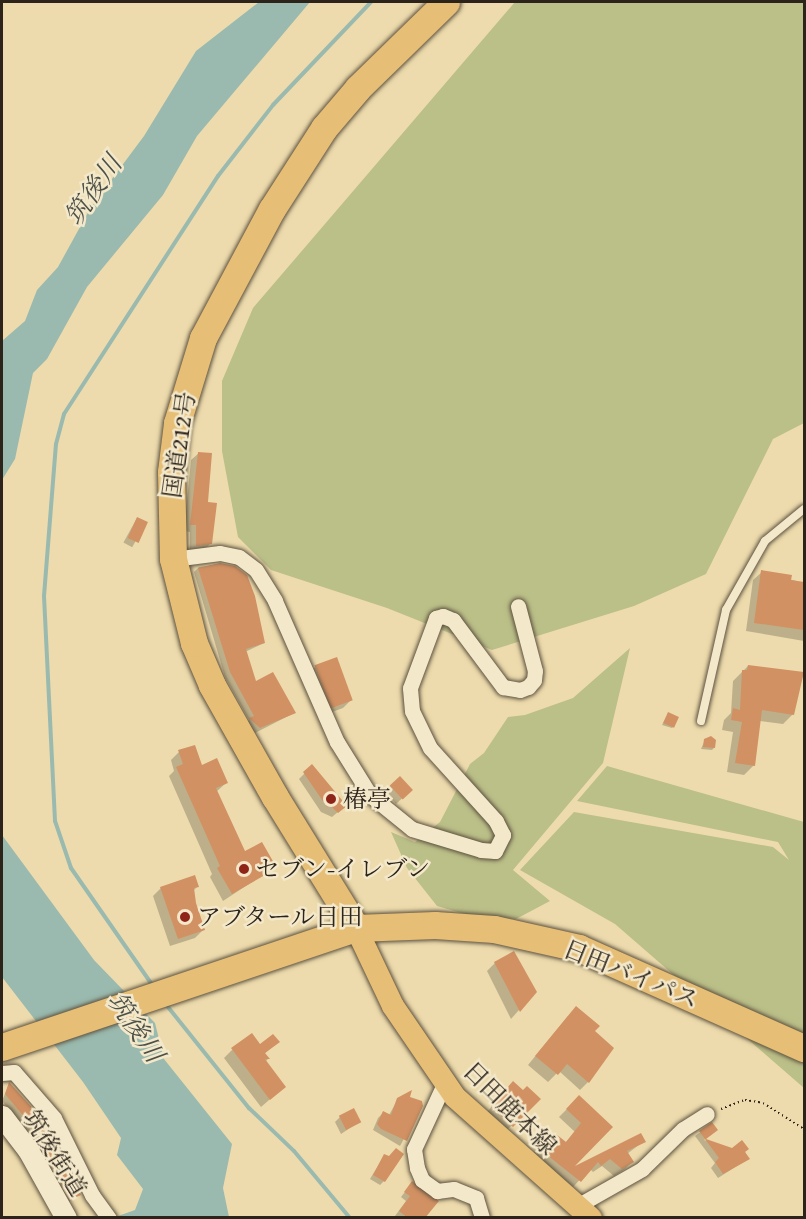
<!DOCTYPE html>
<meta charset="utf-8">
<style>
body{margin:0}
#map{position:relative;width:806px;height:1219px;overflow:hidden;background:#eddbad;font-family:"Gentium Book Plus","Noto Serif JP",serif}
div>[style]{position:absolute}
.green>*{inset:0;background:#bbbf88}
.water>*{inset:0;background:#9abaaf}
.shadow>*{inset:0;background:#0003;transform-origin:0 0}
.stream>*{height:4px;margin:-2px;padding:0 2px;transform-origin:2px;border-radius:2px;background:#9abaaf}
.building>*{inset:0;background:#d29163;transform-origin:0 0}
.path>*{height:2px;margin-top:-1px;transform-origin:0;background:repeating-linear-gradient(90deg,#2c231a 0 1.5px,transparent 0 4.5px)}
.roads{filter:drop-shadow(0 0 2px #5c513f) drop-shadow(0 0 2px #5c513f)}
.lane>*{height:8px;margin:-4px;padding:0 4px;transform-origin:4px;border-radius:4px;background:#f3e8ca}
.street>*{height:15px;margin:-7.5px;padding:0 7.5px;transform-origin:7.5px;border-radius:7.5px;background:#f3e8ca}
.secondary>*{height:21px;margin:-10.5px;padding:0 10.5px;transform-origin:10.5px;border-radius:10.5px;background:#f3e8ca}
.primary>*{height:22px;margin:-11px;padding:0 11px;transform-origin:11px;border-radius:11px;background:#e6be76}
.highway>*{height:27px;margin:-13.5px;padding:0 13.5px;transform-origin:13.5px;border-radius:13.5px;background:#e6be76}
.dots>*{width:16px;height:16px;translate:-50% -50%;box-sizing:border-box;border:3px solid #f3e8ca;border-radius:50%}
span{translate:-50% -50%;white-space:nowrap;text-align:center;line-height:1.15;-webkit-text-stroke:5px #f3e8ca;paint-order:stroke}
.street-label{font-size:24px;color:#2c231a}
.poi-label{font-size:24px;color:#2c231a}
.left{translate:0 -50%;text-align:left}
.water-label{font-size:26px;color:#4d5047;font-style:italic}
.frame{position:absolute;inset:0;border:3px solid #2c231a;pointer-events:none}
</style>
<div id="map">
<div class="green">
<i style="clip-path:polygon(515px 2px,804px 2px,804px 423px,773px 439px,706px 574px,634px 606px,492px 650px,387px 608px,271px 570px,238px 537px,222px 451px,222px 381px,253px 308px)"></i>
<i style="clip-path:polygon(630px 648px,603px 763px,513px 870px,550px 901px,516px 919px,475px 917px,437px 906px,407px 868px,391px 832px,415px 842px,440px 822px,470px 764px,484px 753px,508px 717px,525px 715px,573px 698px)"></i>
<i style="clip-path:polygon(607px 766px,804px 822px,804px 1088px,615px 924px,520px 870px,574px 812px,773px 847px,789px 860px,778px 842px,577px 801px)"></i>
</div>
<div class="water">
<i style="clip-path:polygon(259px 2px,310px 2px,197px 136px,163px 195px,87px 287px,47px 359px,33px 373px,15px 459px,2px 480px,2px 341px,25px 321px,37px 290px,58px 267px,91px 207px,144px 136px,196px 51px)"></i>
<i style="clip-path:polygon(2px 835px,94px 960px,155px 1023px,164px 1059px,232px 1144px,223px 1188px,229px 1217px,118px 1216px,135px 1210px,143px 1189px,117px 1155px,121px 1138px,83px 1082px,2px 977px)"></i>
</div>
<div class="shadow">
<i style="clip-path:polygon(199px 453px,210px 544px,203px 551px,190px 552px,190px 532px,184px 531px,191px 460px)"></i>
<i style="left:137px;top:518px;width:10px;height:28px;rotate:29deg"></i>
<i style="clip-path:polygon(220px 564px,264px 643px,245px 652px,255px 683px,294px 713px,255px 733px,245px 725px,249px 720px,225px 677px,194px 572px,199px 567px)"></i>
<i style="clip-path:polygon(762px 572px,804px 583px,804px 641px,746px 631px,753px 580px)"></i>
<i style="clip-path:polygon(748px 666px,793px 714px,783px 724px,760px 721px,754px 765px,744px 775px,727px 772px,733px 732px,722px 730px,724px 720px,731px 713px,733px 681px)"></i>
<i style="clip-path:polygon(315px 667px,351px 700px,343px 708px,324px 715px,307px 675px)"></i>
<i style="clip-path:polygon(668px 714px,674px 726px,672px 728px,662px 725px)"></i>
<i style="clip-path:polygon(705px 740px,714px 748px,712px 750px,701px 749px)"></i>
<i style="clip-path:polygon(179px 752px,226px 783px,216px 792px,245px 853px,270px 870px,223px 901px,210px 877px,212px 874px,169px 776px,174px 771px,171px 760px)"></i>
<i style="clip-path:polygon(312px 766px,339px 811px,332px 817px,321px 812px,299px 779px)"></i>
<i style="clip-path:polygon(390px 786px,411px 790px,396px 804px,385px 791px)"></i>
<i style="clip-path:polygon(197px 887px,193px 891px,194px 903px,203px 930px,195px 938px,170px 946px,153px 896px,161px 888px)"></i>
<i style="clip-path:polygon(495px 963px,535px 992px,511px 1019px,487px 971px)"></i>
<i style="clip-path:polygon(568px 1016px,593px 1031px,588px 1082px,580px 1090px,559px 1071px,548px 1082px,528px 1065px)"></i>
<i style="clip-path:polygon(278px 1042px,264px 1054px,268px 1059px,265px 1062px,284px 1087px,261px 1107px,224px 1058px,232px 1050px)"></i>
<i style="clip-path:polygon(9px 1084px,79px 1194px,74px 1199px,65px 1204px,36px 1151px,40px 1146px,2px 1101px)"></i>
<i style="clip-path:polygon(508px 1088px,539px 1099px,507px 1130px,487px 1112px)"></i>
<i style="clip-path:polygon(579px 1097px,611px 1127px,569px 1171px,644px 1141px,627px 1154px,632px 1162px,625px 1169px,614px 1176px,602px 1166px,593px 1172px,590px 1169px,572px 1188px,531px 1155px,541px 1143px,553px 1139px,565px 1143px,575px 1132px,559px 1117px)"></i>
<i style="clip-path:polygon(398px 1099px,408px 1099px,422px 1106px,400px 1146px,373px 1130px,378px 1118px,383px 1113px,389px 1115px)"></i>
<i style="clip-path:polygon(340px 1117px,359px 1122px,341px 1134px,335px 1122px)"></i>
<i style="clip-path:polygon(712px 1124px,712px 1134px,704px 1140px,732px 1149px,741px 1142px,748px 1159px,718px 1178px,711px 1168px,715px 1163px,695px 1136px)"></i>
<i style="clip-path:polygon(384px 1156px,384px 1181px,380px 1185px,370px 1179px)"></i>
<i style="clip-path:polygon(408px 1188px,425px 1215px,429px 1218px,395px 1216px,406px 1201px,401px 1197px)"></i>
</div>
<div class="stream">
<i style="left:153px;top:986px;width:144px;rotate:-124.8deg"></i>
<i style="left:71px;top:868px;width:50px;rotate:-108.8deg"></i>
<i style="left:55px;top:821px;width:225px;rotate:-92.8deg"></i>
<i style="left:44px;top:596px;width:152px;rotate:-85.5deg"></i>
<i style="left:56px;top:444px;width:31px;rotate:-75deg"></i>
<i style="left:64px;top:414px;width:283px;rotate:-57.1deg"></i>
<i style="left:218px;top:176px;width:90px;rotate:-52.2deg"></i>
<i style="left:273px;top:105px;width:142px;rotate:-46.4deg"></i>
<i style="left:164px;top:1002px;width:136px;rotate:51.3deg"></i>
<i style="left:249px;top:1108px;width:62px;rotate:43.7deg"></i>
<i style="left:294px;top:1151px;width:87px;rotate:50.1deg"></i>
</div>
<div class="building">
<i style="clip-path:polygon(198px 452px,212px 453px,208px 502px,217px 503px,212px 544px,196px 546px,196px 525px,190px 525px)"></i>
<i style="left:137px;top:517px;width:12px;height:23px;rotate:24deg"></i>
<i style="clip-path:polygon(220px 563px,235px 566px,247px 575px,255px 596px,265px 643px,246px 649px,256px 681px,273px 672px,296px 713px,260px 728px,249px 718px,254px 716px,230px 672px,198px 568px)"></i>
<i style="clip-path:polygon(761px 570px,792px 575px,791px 580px,804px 582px,804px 630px,754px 623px)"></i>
<i style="left:337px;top:657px;width:46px;height:24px;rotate:70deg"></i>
<i style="clip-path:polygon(748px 665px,804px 672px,794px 715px,762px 710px,755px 766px,735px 763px,742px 722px,731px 720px,733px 708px,740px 710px,742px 670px,747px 670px)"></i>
<i style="left:668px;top:712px;width:12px;height:12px;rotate:24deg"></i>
<i style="clip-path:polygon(711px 736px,716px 740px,715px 748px,703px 747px,704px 739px)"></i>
<i style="clip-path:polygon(195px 745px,202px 765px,217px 758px,228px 783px,216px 788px,245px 851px,262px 842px,274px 863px,269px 866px,272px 871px,232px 894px,217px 868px,220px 866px,176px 767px,183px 764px,178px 750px)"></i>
<i style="clip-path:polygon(312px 764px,347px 806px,338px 813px,332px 807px,327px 807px,303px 772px)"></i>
<i style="left:400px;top:776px;width:19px;height:14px;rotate:47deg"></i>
<i style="clip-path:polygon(195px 875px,199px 887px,194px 888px,196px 903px,205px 930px,178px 939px,160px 887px)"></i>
<i style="clip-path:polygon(514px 951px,537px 992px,520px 1012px,494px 962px)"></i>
<i style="clip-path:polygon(576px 1006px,600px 1026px,595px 1031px,614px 1048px,589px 1083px,567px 1064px,558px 1075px,535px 1056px)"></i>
<i style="clip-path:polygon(252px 1033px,260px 1044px,273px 1034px,280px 1042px,265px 1053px,270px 1059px,265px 1059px,286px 1087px,270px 1100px,231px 1048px)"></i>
<i style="clip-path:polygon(513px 1081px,523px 1090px,527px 1086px,541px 1099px,513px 1127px,491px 1106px)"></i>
<i style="clip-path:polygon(9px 1082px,46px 1123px,81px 1195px,70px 1200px,40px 1145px,45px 1142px,5px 1094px)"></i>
<i style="clip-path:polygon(412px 1090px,410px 1097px,422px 1101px,423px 1106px,407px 1141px,381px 1129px,377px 1124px,383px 1111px,391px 1115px,397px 1098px)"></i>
<i style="clip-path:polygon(579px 1095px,613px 1127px,575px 1166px,641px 1133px,646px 1142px,627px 1151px,634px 1162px,622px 1169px,610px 1159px,601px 1166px,598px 1162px,581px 1182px,537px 1147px,548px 1133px,553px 1138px,556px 1134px,566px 1142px,581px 1123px,566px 1109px)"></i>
<i style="left:354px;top:1108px;width:16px;height:17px;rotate:63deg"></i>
<i style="clip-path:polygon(712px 1122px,718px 1130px,706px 1139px,732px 1148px,742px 1140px,749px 1149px,745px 1152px,750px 1159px,723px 1174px,715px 1162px,719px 1158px,699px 1131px)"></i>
<i style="clip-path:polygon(396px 1148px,404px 1154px,385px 1182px,373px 1175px,384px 1154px,389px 1156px)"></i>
<i style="clip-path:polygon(412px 1181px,439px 1201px,425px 1218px,408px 1218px,399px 1211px,410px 1196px,404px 1192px)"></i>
</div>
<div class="path">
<i style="left:721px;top:1109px;width:26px;rotate:-21deg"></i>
<i style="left:745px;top:1100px;width:18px;rotate:9deg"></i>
<i style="left:763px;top:1103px;width:49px;rotate:32.4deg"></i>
</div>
<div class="roads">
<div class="lane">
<i style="left:701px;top:721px;width:114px;rotate:-77.3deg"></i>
<i style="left:726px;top:610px;width:79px;rotate:-60.5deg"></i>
<i style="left:765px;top:541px;width:50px;rotate:-39.4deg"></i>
</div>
<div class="street">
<i style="left:173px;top:559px;width:47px;rotate:-7.3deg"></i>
<i style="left:220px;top:553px;width:19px;rotate:12deg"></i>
<i style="left:239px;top:557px;width:21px;rotate:37deg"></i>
<i style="left:256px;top:570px;width:36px;rotate:58deg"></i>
<i style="left:275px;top:601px;width:154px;rotate:66.3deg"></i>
<i style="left:337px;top:742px;width:62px;rotate:58.1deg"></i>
<i style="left:370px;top:795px;width:54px;rotate:39deg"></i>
<i style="left:412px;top:829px;width:72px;rotate:16.9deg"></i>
<i style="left:481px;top:850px;width:14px;rotate:4deg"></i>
<i style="left:495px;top:851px;width:18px;rotate:-63deg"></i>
<i style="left:503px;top:835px;width:16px;rotate:-117deg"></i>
<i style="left:496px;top:821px;width:98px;rotate:-132.1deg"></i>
<i style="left:430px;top:748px;width:41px;rotate:-115.9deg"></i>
<i style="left:412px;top:711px;width:23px;rotate:-95deg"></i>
<i style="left:410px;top:688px;width:75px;rotate:-69.6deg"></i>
<i style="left:436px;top:618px;width:7px;rotate:-16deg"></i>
<i style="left:443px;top:616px;width:11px;rotate:22deg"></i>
<i style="left:453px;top:620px;width:84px;rotate:53.3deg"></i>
<i style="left:503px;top:687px;width:17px;rotate:10deg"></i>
<i style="left:520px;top:690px;width:9px;rotate:-21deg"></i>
<i style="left:528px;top:687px;width:9px;rotate:-49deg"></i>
<i style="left:534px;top:680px;width:9px;rotate:-84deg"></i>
<i style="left:535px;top:671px;width:67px;rotate:-104.7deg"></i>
<i style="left:2px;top:1073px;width:12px;rotate:-5deg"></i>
<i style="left:14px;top:1072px;width:61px;rotate:49deg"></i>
<i style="left:54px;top:1118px;width:86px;rotate:63.7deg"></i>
<i style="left:92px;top:1195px;width:29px;rotate:54deg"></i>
<i style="left:445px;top:1082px;width:74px;rotate:114.8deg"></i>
<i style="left:414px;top:1149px;width:19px;rotate:81deg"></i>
<i style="left:417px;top:1168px;width:13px;rotate:67deg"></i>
<i style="left:422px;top:1180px;width:19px;rotate:36deg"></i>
<i style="left:437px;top:1191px;width:17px;rotate:-7deg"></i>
<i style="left:454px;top:1189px;width:24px;rotate:22deg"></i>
<i style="left:476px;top:1198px;width:21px;rotate:73deg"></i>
<i style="left:577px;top:1206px;width:75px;rotate:-29.6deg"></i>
<i style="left:642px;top:1169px;width:57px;rotate:-44.3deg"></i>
<i style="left:683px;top:1129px;width:28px;rotate:-32deg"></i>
</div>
<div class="secondary">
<i style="left:2px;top:1116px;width:43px;rotate:52.6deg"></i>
<i style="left:28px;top:1150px;width:78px;rotate:60.8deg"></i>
</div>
<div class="primary">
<i style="left:356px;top:928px;width:86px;rotate:64.6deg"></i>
<i style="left:393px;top:1006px;width:110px;rotate:55.7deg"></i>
<i style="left:455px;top:1097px;width:182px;rotate:41.7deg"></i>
</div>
<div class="highway">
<i style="left:356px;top:928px;width:154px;rotate:-121.7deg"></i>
<i style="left:275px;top:797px;width:129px;rotate:-119.4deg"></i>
<i style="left:212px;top:685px;width:46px;rotate:-113.2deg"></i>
<i style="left:194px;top:643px;width:87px;rotate:-104deg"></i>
<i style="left:173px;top:559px;width:87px;rotate:-91.3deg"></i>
<i style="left:171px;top:472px;width:49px;rotate:-83deg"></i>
<i style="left:177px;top:423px;width:89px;rotate:-73deg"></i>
<i style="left:203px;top:338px;width:146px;rotate:-61.9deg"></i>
<i style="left:272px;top:209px;width:96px;rotate:-57.3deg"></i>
<i style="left:324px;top:128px;width:52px;rotate:-49.6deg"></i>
<i style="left:358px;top:88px;width:123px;rotate:-44.3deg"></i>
<i style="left:2px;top:1047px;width:373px;rotate:-18.6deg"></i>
<i style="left:356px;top:928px;width:79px;rotate:-2.2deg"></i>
<i style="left:435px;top:925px;width:59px;rotate:3.9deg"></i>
<i style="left:494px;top:929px;width:87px;rotate:12.6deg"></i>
<i style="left:579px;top:948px;width:246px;rotate:24deg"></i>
</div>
</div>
<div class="dots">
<i style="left:331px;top:799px;background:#8f2418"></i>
<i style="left:244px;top:869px;background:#8f2418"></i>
<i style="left:185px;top:917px;background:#8f2418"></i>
</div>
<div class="street-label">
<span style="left:179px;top:445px;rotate:-82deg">国道212号</span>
<span style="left:631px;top:974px;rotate:22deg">日田バイパス</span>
<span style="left:510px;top:1108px;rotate:45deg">日田鹿本線</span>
<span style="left:55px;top:1153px;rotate:58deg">筑後街道</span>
</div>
<div class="poi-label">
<span class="left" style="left:343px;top:799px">椿亭</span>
<span class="left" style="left:256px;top:869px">セブン-イレブン</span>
<span class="left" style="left:197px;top:917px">アブタール日田</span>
</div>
<div class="water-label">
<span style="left:93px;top:190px;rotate:-55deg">筑後川</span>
<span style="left:136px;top:1027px;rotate:56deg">筑後川</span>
</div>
<div class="frame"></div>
</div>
